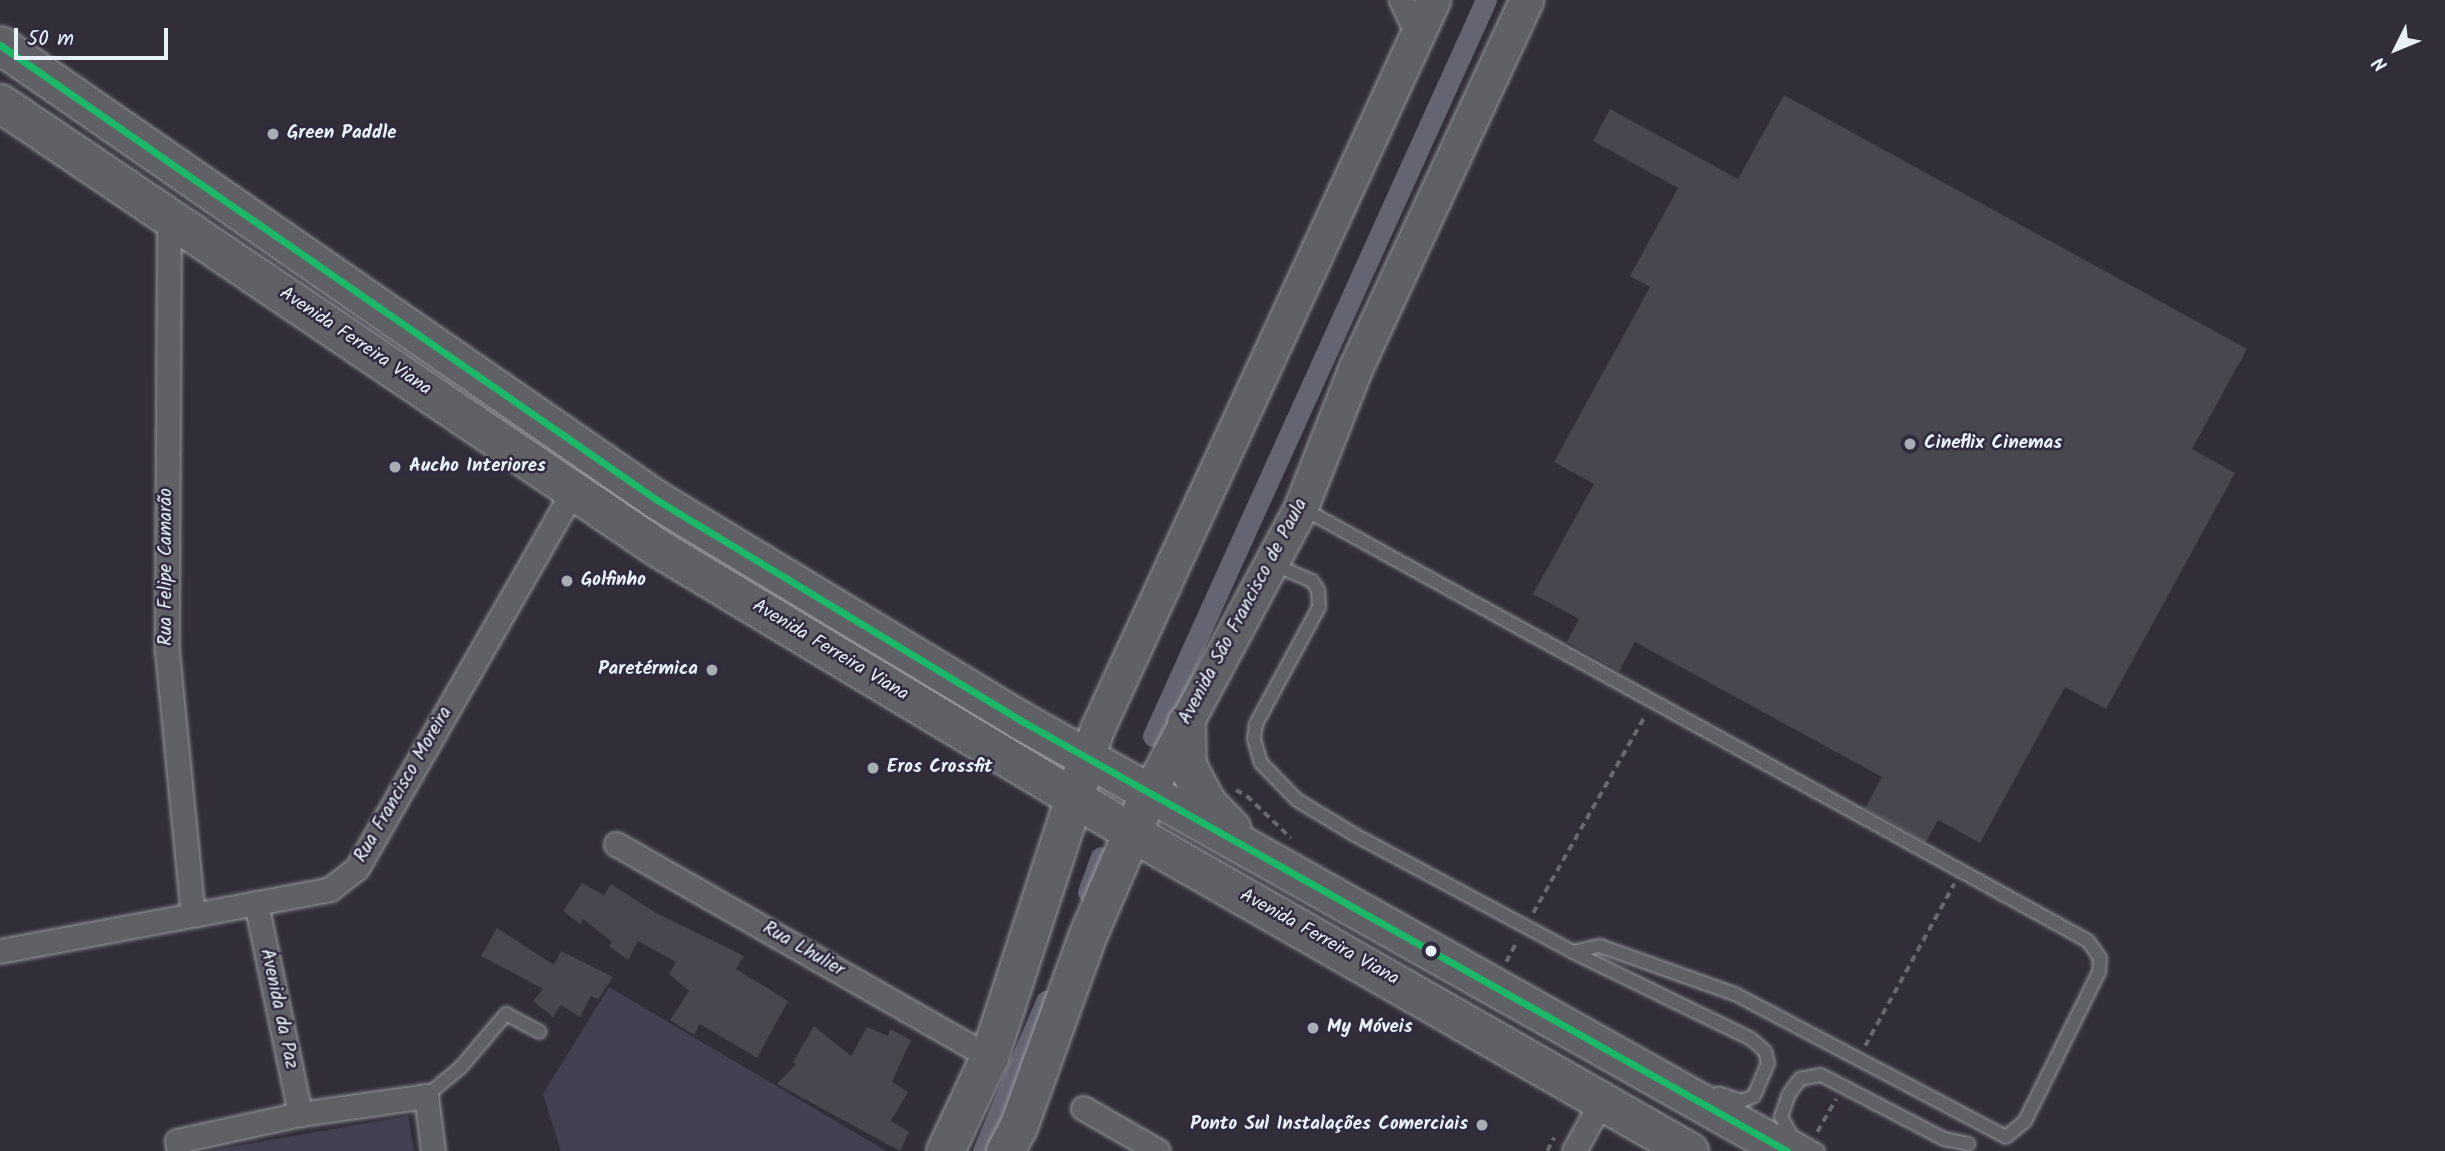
<!DOCTYPE html>
<meta charset="utf-8">
<style>
body{margin:0}
#map{position:relative;width:2445px;height:1151px;overflow:hidden;background:#312e39;font-family:Kalam,sans-serif}
div>[style]{position:absolute}
.green>*{inset:0;background:#434151}
.canal>*{height:21px;margin:-10.5px;padding:0 10.5px;transform-origin:10.5px;border-radius:10.5px;background:#646472}
.building>*{inset:0;background:#48464e}
.path>*{height:3.5px;margin-top:-1.75px;transform-origin:0;background:repeating-linear-gradient(90deg,#68686f 0 7px,transparent 0 12px)}
.roads{filter:drop-shadow(0 0 2px #98999f) drop-shadow(0 0 2px #98999f)}
.lane>*{height:12px;margin:-6px;padding:0 6px;transform-origin:6px;border-radius:6px;background:#606067}
.street>*{height:23px;margin:-11.5px;padding:0 11.5px;transform-origin:11.5px;border-radius:11.5px;background:#606067}
.secondary>*{height:33px;margin:-16.5px;padding:0 16.5px;transform-origin:16.5px;border-radius:16.5px;background:#606067}
.primary>*{height:37px;margin:-18.5px;padding:0 18.5px;transform-origin:18.5px;border-radius:18.5px;background:#606067}
.bus-1>*{height:7px;margin:-3.5px;padding:0 3.5px;transform-origin:3.5px;border-radius:3.5px;background:#1ab867}
.dots>*{width:19px;height:19px;translate:-50% -50%;box-sizing:border-box;border:4px solid #2f2a3d;border-radius:50%}
span{translate:-50% -50%;white-space:nowrap;text-align:center;line-height:1.15;-webkit-text-stroke:5px #2f2a3d;paint-order:stroke}
.poi-label{font-size:19px;color:#e8f1f8;font-weight:700}
.left{translate:0 -50%;text-align:left}
.right{translate:-100% -50%;text-align:right}
.street-label{font-size:19px;color:#e8f1f8}
.north{position:absolute;left:2361px;top:14px;width:70px;height:70px;-webkit-text-stroke:5px #2f2a3d;paint-order:stroke;rotate:227deg;font-size:19px;font-weight:700;line-height:28px;text-align:center;color:#e8f1f8}
.north::after{content:'';display:block;margin:auto;width:24px;height:32px;background:#e8f1f8;clip-path:polygon(50% 0,100% 100%,50% 72%,0 100%)}
.scale{position:absolute;left:14px;top:28px;width:154px;height:32px;box-sizing:border-box;border:4px solid #e8f1f8;border-top:0;padding-left:9px;font-size:21px;line-height:24px;white-space:nowrap;color:#e8f1f8;-webkit-text-stroke:5px #2f2a3d;paint-order:stroke}
</style>
<div id="map">
<div class="green">
<i style="clip-path:polygon(609px 987px,886px 1151px,561px 1151px,543px 1094px)"></i>
<i style="clip-path:polygon(408px 1116px,414px 1151px,207px 1151px)"></i>
</div>
<div class="canal">
<i style="left:1153px;top:736px;width:808px;rotate:-65.66deg"></i>
<i style="left:1088px;top:892px;width:37px;rotate:-70deg"></i>
<i style="left:983px;top:1151px;width:163px;rotate:-67.2deg"></i>
</div>
<div class="building">
<i style="clip-path:polygon(1784px 95px,2247px 349px,2192px 449px,2235px 473px,2106px 709px,2065px 687px,1980px 843px,1938px 820px,1926px 842px,1865px 808px,1882px 777px,1635px 642px,1619px 671px,1567px 642px,1579px 619px,1533px 594px,1594px 484px,1554px 462px,1650px 287px,1630px 276px,1678px 188px,1593px 141px,1610px 109px,1738px 179px)"></i>
<i style="clip-path:polygon(582px 883px,604px 895px,611px 884px,656px 913px,744px 956px,736px 969px,788px 1001px,757px 1058px,700px 1024px,694px 1035px,670px 1020px,689px 991px,669px 974px,676px 962px,638px 941px,628px 960px,609px 946px,612px 942px,583px 919px,580px 924px,563px 911px)"></i>
<i style="clip-path:polygon(497px 928px,554px 965px,561px 951px,613px 977px,598px 999px,591px 996px,580px 1017px,561px 1005px,553px 1017px,533px 1001px,543px 989px,481px 956px)"></i>
<i style="clip-path:polygon(814px 1026px,851px 1056px,867px 1027px,888px 1036px,890px 1029px,911px 1040px,892px 1082px,908px 1092px,891px 1121px,909px 1132px,900px 1151px,777px 1084px,796px 1064px,793px 1062px)"></i>
</div>
<div class="path">
<i style="left:1236px;top:790px;width:13px;rotate:29deg"></i>
<i style="left:1247px;top:796px;width:61px;rotate:43.7deg"></i>
<i style="left:1533px;top:913px;width:227px;rotate:-60.4deg"></i>
<i style="left:1506px;top:962px;width:24px;rotate:-62deg"></i>
<i style="left:1865px;top:1046px;width:185px;rotate:-61.2deg"></i>
<i style="left:1817px;top:1132px;width:38px;rotate:-60deg"></i>
<i style="left:1547px;top:1151px;width:15px;rotate:-62deg"></i>
</div>
<div class="roads">
<div class="lane">
<i style="left:1273px;top:564px;width:43px;rotate:23.6deg"></i>
<i style="left:1312px;top:581px;width:11px;rotate:56deg"></i>
<i style="left:1318px;top:590px;width:17px;rotate:87deg"></i>
<i style="left:1319px;top:607px;width:133px;rotate:118.3deg"></i>
<i style="left:1256px;top:724px;width:15px;rotate:98deg"></i>
<i style="left:1254px;top:739px;width:25px;rotate:74deg"></i>
<i style="left:1261px;top:763px;width:52px;rotate:45.8deg"></i>
<i style="left:1297px;top:800px;width:68px;rotate:31.1deg"></i>
<i style="left:1355px;top:835px;width:247px;rotate:28.2deg"></i>
<i style="left:1573px;top:952px;width:28px;rotate:-13deg"></i>
<i style="left:1600px;top:946px;width:143px;rotate:19.6deg"></i>
<i style="left:1735px;top:994px;width:306px;rotate:27.8deg"></i>
<i style="left:2006px;top:1137px;width:25px;rotate:-40deg"></i>
<i style="left:2025px;top:1121px;width:166px;rotate:-63.6deg"></i>
<i style="left:2099px;top:972px;width:14px;rotate:-86deg"></i>
<i style="left:2100px;top:958px;width:21px;rotate:-125deg"></i>
<i style="left:2088px;top:941px;width:897px;rotate:-151.15deg"></i>
<i style="left:1573px;top:952px;width:198px;rotate:26deg"></i>
<i style="left:1751px;top:1039px;width:18px;rotate:41deg"></i>
<i style="left:1765px;top:1051px;width:12px;rotate:76deg"></i>
<i style="left:1768px;top:1063px;width:36px;rotate:113deg"></i>
<i style="left:1754px;top:1096px;width:13px;rotate:157deg"></i>
<i style="left:1742px;top:1101px;width:25px;rotate:-162deg"></i>
<i style="left:426px;top:1096px;width:45px;rotate:-39.6deg"></i>
<i style="left:461px;top:1067px;width:70px;rotate:-49.7deg"></i>
<i style="left:506px;top:1014px;width:38px;rotate:28deg"></i>
<i style="left:1818px;top:1151px;width:30px;rotate:-150deg"></i>
<i style="left:1792px;top:1136px;width:22px;rotate:-120deg"></i>
<i style="left:1781px;top:1117px;width:24px;rotate:-71deg"></i>
<i style="left:1789px;top:1094px;width:19px;rotate:-54deg"></i>
<i style="left:1800px;top:1079px;width:21px;rotate:-11deg"></i>
<i style="left:1821px;top:1075px;width:139px;rotate:27.5deg"></i>
<i style="left:1944px;top:1139px;width:25px;rotate:11deg"></i>
</div>
<div class="street">
<i style="left:1401px;top:0;width:38px;rotate:65deg"></i>
<i style="left:169px;top:218px;width:433px;rotate:90.3deg"></i>
<i style="left:167px;top:651px;width:265px;rotate:84.4deg"></i>
<i style="left:616px;top:844px;width:430px;rotate:29.7deg"></i>
<i style="left:256px;top:903px;width:216px;rotate:78.2deg"></i>
<i style="left:0;top:951px;width:336px;rotate:-10.6deg"></i>
<i style="left:330px;top:889px;width:34px;rotate:-38deg"></i>
<i style="left:357px;top:868px;width:434px;rotate:-60.2deg"></i>
<i style="left:1083px;top:1108px;width:86px;rotate:29.8deg"></i>
<i style="left:179px;top:1151px;width:10px;rotate:-101deg"></i>
<i style="left:177px;top:1141px;width:126px;rotate:-12.4deg"></i>
<i style="left:300px;top:1114px;width:127px;rotate:-8.1deg"></i>
<i style="left:426px;top:1096px;width:55px;rotate:82.7deg"></i>
<i style="left:1574px;top:1151px;width:58px;rotate:-61.2deg"></i>
</div>
<div class="secondary">
<i style="left:1087px;top:758px;width:31px;rotate:-71deg"></i>
<i style="left:1097px;top:729px;width:803px;rotate:-65.25deg"></i>
<i style="left:1149px;top:792px;width:323px;rotate:-61.9deg"></i>
<i style="left:1301px;top:507px;width:148px;rotate:-68.6deg"></i>
<i style="left:1355px;top:369px;width:407px;rotate:-65.1deg"></i>
</div>
<div class="primary">
<i style="left:0;top:45px;width:799px;rotate:34.7deg"></i>
<i style="left:657px;top:500px;width:424px;rotate:31.2deg"></i>
<i style="left:1020px;top:720px;width:880px;rotate:29.33deg"></i>
<i style="left:0;top:103px;width:794px;rotate:34.07deg"></i>
<i style="left:658px;top:548px;width:552px;rotate:30.98deg"></i>
<i style="left:1131px;top:832px;width:643px;rotate:29.76deg"></i>
<i style="left:1186px;top:723px;width:39px;rotate:89deg"></i>
<i style="left:1187px;top:762px;width:12px;rotate:70deg"></i>
<i style="left:1191px;top:773px;width:34px;rotate:62deg"></i>
<i style="left:1207px;top:803px;width:35px;rotate:46deg"></i>
<i style="left:945px;top:1151px;width:104px;rotate:-64.9deg"></i>
<i style="left:989px;top:1057px;width:296px;rotate:-71.9deg"></i>
<i style="left:1005px;top:1151px;width:27px;rotate:-62deg"></i>
<i style="left:1018px;top:1127px;width:205px;rotate:-70.1deg"></i>
<i style="left:1088px;top:934px;width:134px;rotate:-66.7deg"></i>
</div>
</div>
<div class="bus-1">
<i style="left:0;top:45px;width:799px;rotate:34.7deg"></i>
<i style="left:657px;top:500px;width:424px;rotate:31.2deg"></i>
<i style="left:1020px;top:720px;width:880px;rotate:29.33deg"></i>
</div>
<div class="dots">
<i style="left:273px;top:134px;background:#a8adb5"></i>
<i style="left:1910px;top:444px;background:#a8adb5"></i>
<i style="left:395px;top:467px;background:#a8adb5"></i>
<i style="left:567px;top:581px;background:#a8adb5"></i>
<i style="left:712px;top:670px;background:#a8adb5"></i>
<i style="left:873px;top:768px;background:#a8adb5"></i>
<i style="left:1431px;top:951px;background:#e8f1f8"></i>
<i style="left:1313px;top:1028px;background:#a8adb5"></i>
<i style="left:1482px;top:1125px;background:#a8adb5"></i>
</div>
<div class="poi-label">
<span class="left" style="left:287px;top:134px">Green Paddle</span>
<span class="left" style="left:1924px;top:444px">Cineflix Cinemas</span>
<span class="left" style="left:409px;top:467px">Aucho Interiores</span>
<span class="left" style="left:581px;top:581px">Golfinho</span>
<span class="right" style="left:698px;top:670px">Paretérmica</span>
<span class="left" style="left:887px;top:768px">Eros Crossfit</span>
<span class="left" style="left:1327px;top:1028px">My Móveis</span>
<span class="right" style="left:1468px;top:1125px">Ponto Sul Instalações Comerciais</span>
</div>
<div class="street-label">
<span style="left:355px;top:342px;rotate:34deg">Avenida Ferreira Viana</span>
<span style="left:167px;top:567px;rotate:-90deg">Rua Felipe Camarão</span>
<span style="left:1244px;top:612px;rotate:-62deg">Avenida São Francisco de Paula</span>
<span style="left:830px;top:651px;rotate:31deg">Avenida Ferreira Viana</span>
<span style="left:404px;top:785px;rotate:-60deg">Rua Francisco Moreira</span>
<span style="left:1319px;top:938px;rotate:29deg">Avenida Ferreira Viana</span>
<span style="left:803px;top:950px;rotate:30deg">Rua Lhulier</span>
<span style="left:278px;top:1009px;rotate:78deg">Avenida da Paz</span>
</div>
<div class="north">N</div>
<div class="scale">50 m</div>
</div>
